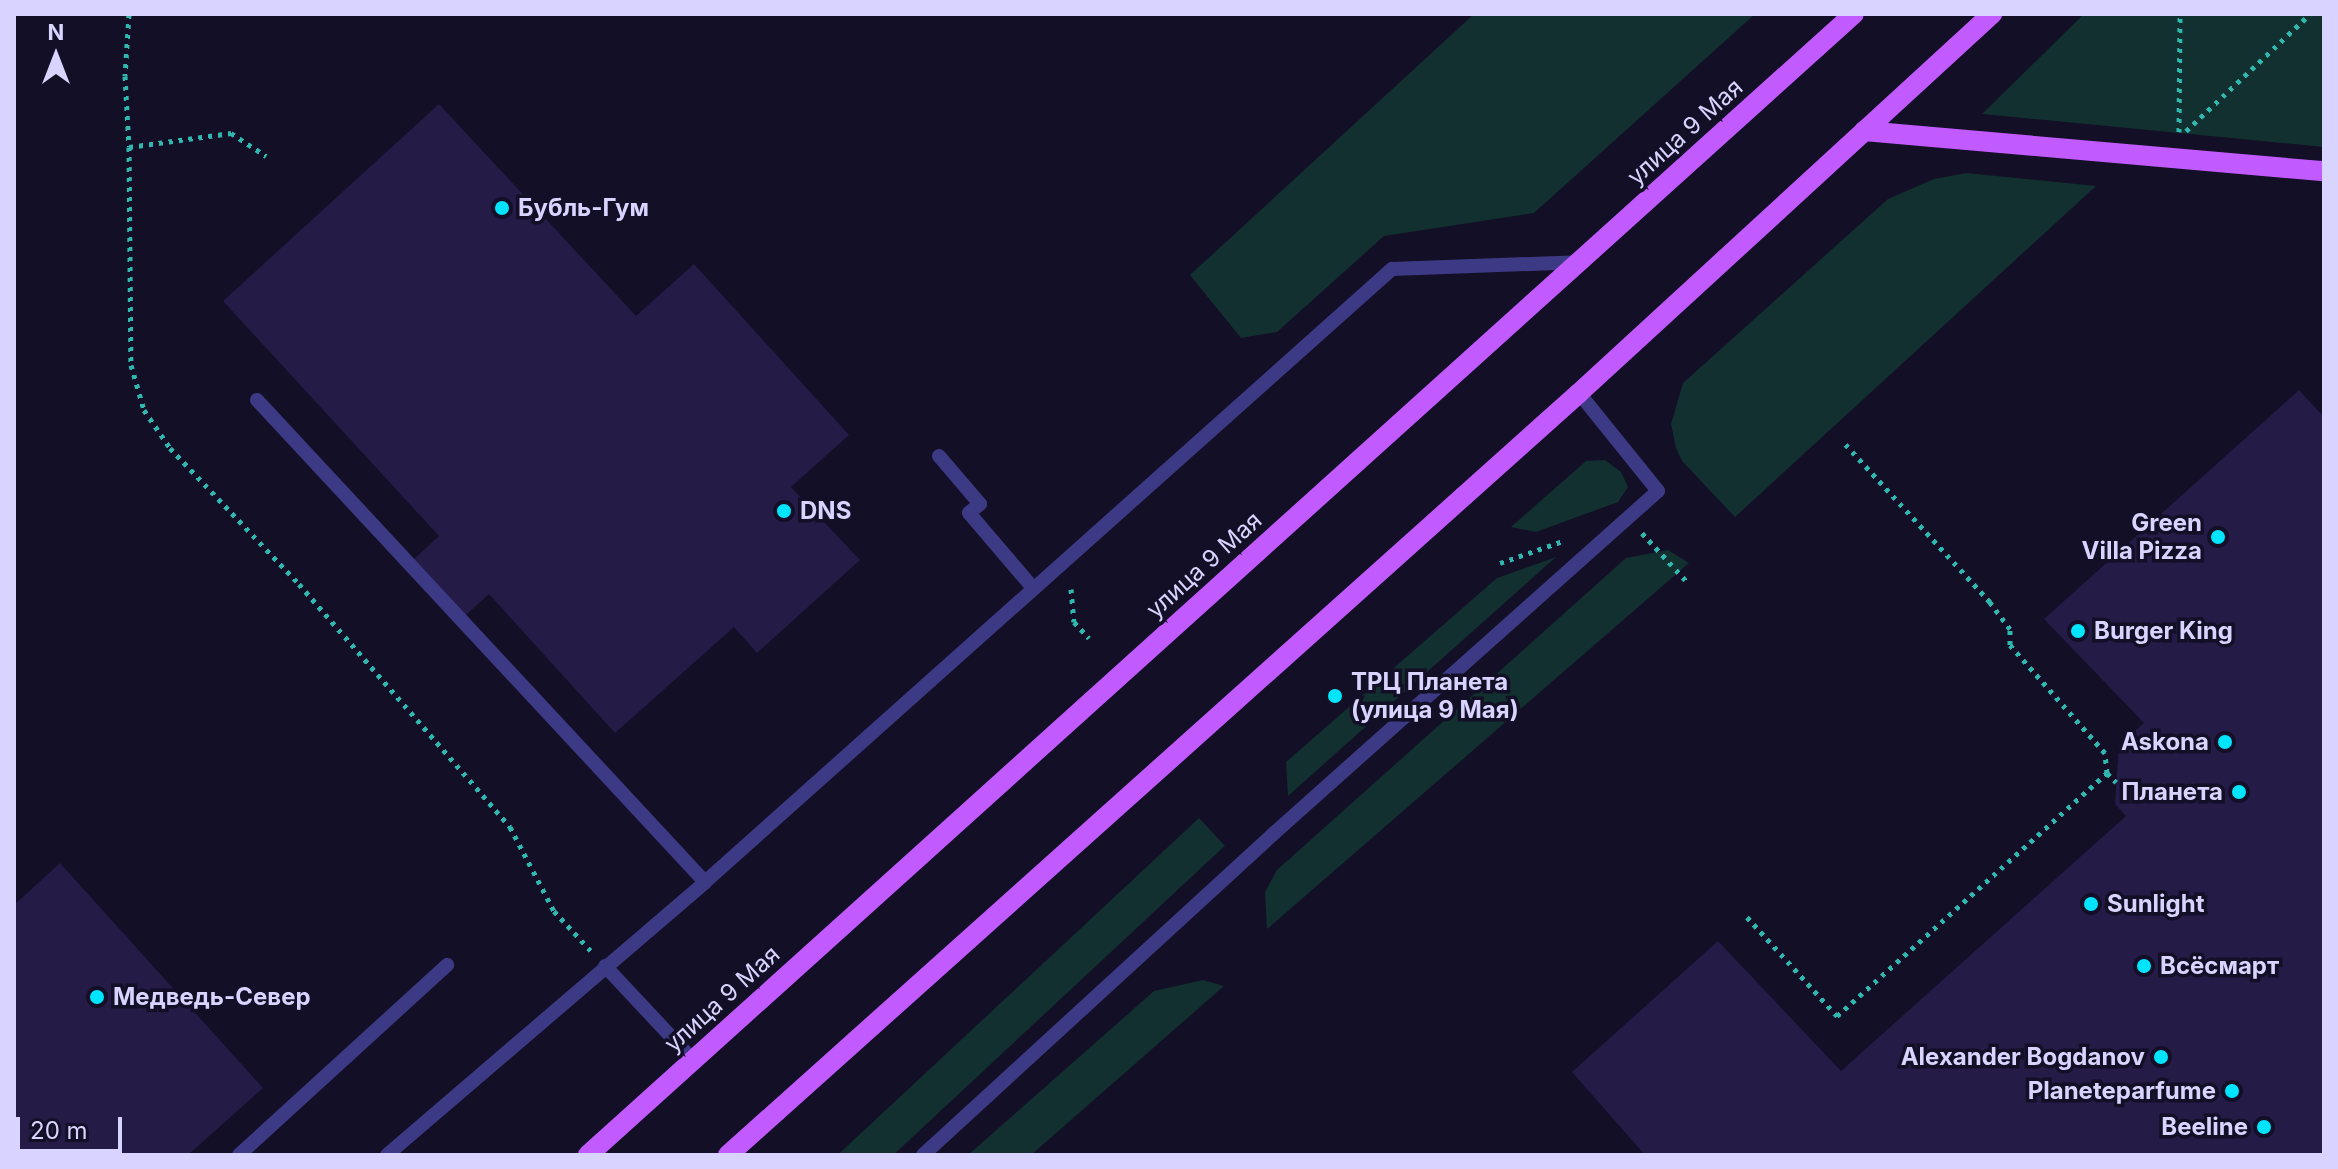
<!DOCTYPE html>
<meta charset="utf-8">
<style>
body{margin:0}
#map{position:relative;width:2338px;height:1169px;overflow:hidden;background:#130f26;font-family:Inter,sans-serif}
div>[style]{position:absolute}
.green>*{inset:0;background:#12302f;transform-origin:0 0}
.building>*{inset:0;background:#241b47}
.path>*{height:5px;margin-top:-2.5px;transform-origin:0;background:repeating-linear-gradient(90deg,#2fb8b0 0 4px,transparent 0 10px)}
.lane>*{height:14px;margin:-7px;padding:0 7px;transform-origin:7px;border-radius:7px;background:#3d3a85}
.primary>*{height:20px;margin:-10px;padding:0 10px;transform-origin:10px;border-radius:10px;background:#c25bff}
.dots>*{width:22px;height:22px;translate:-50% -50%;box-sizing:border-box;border:4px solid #130f26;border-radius:50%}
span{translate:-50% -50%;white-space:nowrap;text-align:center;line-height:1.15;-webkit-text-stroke:7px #130f26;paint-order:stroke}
.street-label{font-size:24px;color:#d9d4ff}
.poi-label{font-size:24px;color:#d9d4ff;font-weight:700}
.left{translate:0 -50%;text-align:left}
.right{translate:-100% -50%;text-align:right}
.frame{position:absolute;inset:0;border:16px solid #d9d4ff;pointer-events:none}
.north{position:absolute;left:16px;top:16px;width:80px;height:80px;-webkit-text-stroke:6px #130f26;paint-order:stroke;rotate:0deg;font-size:22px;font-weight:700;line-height:32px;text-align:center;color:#d9d4ff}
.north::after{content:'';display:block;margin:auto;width:28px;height:36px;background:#d9d4ff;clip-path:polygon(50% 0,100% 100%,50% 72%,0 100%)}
.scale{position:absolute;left:16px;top:1117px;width:106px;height:36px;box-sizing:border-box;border:4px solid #d9d4ff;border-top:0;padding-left:10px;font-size:24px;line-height:28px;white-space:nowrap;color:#d9d4ff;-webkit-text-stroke:6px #130f26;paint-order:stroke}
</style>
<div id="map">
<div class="green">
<i style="clip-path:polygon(1474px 14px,1755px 14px,1534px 213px,1384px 236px,1277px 332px,1241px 338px,1190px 275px)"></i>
<i style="clip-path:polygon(2084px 14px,2324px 14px,2324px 147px,1982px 114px)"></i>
<i style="clip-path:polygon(1966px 173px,2096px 186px,1735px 517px,1682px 461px,1676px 448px,1671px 424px,1683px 383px,1888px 199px,1934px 179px)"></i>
<i style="clip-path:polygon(1605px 460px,1621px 472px,1628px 487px,1618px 502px,1536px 532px,1511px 527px,1586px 461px)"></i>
<i style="clip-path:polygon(1668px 550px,1689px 563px,1267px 929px,1265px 892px,1277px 870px,1626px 558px)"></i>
<i style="clip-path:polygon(1556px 557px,1288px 796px,1286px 762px,1497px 578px)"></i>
<i style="left:1199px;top:818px;width:38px;height:503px;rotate:47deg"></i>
<i style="clip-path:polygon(1203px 980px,1224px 986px,1031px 1155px,968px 1155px,1154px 991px)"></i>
</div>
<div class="building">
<i style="clip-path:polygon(439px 104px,636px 316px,694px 264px,849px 435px,791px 487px,860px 560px,757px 653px,734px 627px,615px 733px,489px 594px,466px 615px,414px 559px,439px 536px,223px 301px)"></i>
<i style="clip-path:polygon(2299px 390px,2324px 417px,2324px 1155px,1645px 1155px,1572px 1072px,1718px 941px,1841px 1071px,2126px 816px,2115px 804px,2119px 745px,2144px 723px,2044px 619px)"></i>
<i style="clip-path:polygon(60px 863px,263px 1088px,188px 1155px,14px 1155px,14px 905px)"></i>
</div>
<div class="path">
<i style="left:129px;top:14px;width:62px;rotate:93.7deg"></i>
<i style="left:125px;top:76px;width:71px;rotate:86.8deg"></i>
<i style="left:129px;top:147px;width:103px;rotate:-7.8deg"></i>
<i style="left:231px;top:133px;width:42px;rotate:33.3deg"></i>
<i style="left:2186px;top:131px;width:170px;rotate:-43.3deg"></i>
<i style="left:2179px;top:132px;width:118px;rotate:-89.5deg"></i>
<i style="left:129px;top:147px;width:218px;rotate:89.5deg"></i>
<i style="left:131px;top:365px;width:47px;rotate:73.9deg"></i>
<i style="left:144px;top:410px;width:46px;rotate:55.6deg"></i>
<i style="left:170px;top:448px;width:187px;rotate:46.5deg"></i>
<i style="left:299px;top:584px;width:322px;rotate:49deg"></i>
<i style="left:510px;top:827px;width:95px;rotate:62.4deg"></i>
<i style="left:554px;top:911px;width:54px;rotate:47.2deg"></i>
<i style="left:1642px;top:533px;width:69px;rotate:47.3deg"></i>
<i style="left:1500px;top:563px;width:67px;rotate:-19.2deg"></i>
<i style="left:1071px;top:589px;width:33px;rotate:85deg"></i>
<i style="left:1074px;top:622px;width:22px;rotate:47deg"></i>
<i style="left:2107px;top:773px;width:13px;rotate:45deg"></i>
<i style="left:1747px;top:917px;width:134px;rotate:47.7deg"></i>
<i style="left:1837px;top:1016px;width:363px;rotate:-42deg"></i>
<i style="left:2107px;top:773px;width:20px;rotate:-96deg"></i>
<i style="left:2105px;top:753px;width:144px;rotate:-131.3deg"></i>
<i style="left:2010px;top:645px;width:16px;rotate:-90deg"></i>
<i style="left:2010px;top:629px;width:34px;rotate:-127deg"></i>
<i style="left:1990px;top:602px;width:214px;rotate:-132.5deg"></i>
</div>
<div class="lane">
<i style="left:257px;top:400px;width:658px;rotate:47.09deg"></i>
<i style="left:939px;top:456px;width:63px;rotate:49.5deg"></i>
<i style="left:980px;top:504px;width:14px;rotate:141deg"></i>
<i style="left:969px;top:513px;width:99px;rotate:49.5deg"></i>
<i style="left:605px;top:966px;width:129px;rotate:46.9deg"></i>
<i style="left:239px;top:1155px;width:282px;rotate:-42.4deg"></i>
<i style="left:387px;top:1155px;width:419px;rotate:-40.6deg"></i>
<i style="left:705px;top:882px;width:921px;rotate:-41.74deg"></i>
<i style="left:1392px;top:269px;width:187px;rotate:-2.1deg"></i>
<i style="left:923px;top:1155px;width:473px;rotate:-42.5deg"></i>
<i style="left:1272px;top:835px;width:517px;rotate:-41.71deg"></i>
<i style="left:1658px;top:491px;width:126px;rotate:-128.9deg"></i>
</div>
<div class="primary">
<i style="left:1864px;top:131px;width:462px;rotate:5deg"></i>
<i style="left:588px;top:1155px;width:1704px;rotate:-42.03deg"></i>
<i style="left:728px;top:1155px;width:1142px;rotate:-41.84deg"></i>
<i style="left:1579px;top:393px;width:561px;rotate:-42.54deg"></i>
</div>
<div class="dots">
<i style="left:502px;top:208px;background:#00e5ff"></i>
<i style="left:784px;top:511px;background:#00e5ff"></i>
<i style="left:2218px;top:537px;background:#00e5ff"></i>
<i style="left:2078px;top:631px;background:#00e5ff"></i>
<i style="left:1335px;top:696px;background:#00e5ff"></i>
<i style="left:2225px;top:742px;background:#00e5ff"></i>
<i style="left:2239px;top:792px;background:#00e5ff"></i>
<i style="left:2091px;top:904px;background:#00e5ff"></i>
<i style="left:2144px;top:966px;background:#00e5ff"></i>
<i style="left:97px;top:997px;background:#00e5ff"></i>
<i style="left:2161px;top:1057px;background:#00e5ff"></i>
<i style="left:2232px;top:1091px;background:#00e5ff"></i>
<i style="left:2264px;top:1127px;background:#00e5ff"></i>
</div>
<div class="street-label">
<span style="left:1685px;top:132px;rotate:-42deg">улица 9 Мая</span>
<span style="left:1204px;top:565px;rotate:-42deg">улица 9 Мая</span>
<span style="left:722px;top:999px;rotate:-42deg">улица 9 Мая</span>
</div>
<div class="poi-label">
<span class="left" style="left:518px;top:208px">Бубль-Гум</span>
<span class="left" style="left:800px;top:511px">DNS</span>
<span class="right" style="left:2202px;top:537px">Green<br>Villa Pizza</span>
<span class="left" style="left:2094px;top:631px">Burger King</span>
<span class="left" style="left:1351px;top:696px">ТРЦ Планета<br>(улица 9 Мая)</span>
<span class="right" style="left:2209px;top:742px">Askona</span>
<span class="right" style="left:2223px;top:792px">Планета</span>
<span class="left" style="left:2107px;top:904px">Sunlight</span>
<span class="left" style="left:2160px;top:966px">Всёсмарт</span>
<span class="left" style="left:113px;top:997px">Медведь-Север</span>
<span class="right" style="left:2145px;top:1057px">Alexander Bogdanov</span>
<span class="right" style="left:2216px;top:1091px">Planeteparfume</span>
<span class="right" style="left:2248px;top:1127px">Beeline</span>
</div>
<div class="frame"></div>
<div class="north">N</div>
<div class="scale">20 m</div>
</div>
